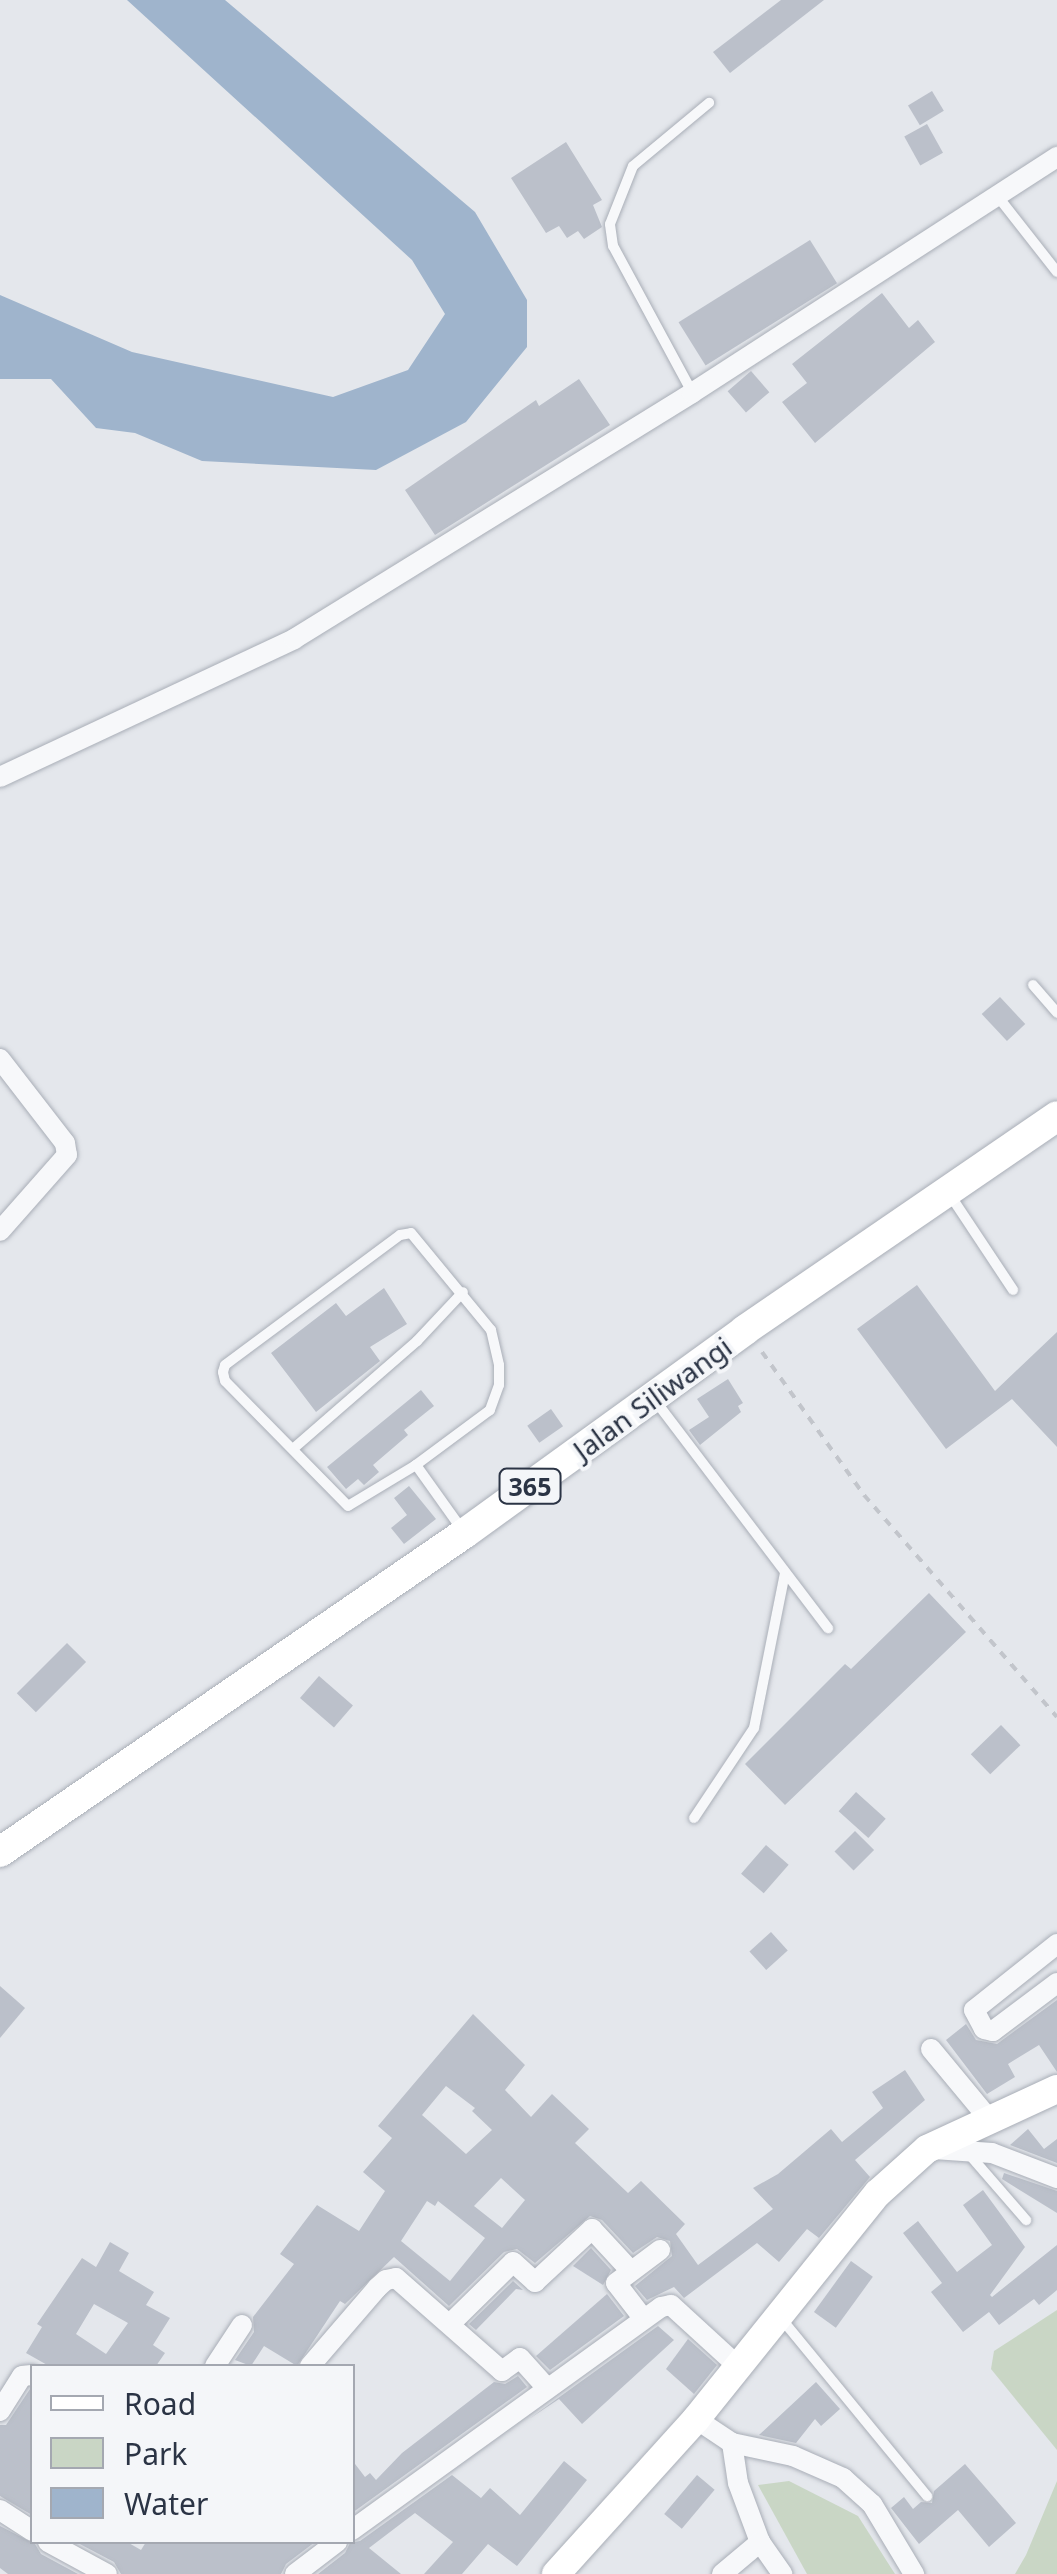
<!DOCTYPE html>
<style>
body{margin:0}
#map{position:relative;width:1057px;height:2574px;overflow:hidden;background:#e4e7ec;font-family:"Noto Sans",sans-serif}
div>[style]{position:absolute}
.green>*{inset:0;background:#c9d6c5}
.water>*{inset:0;background:#9fb4cc}
.building>*{inset:0;background:#bbc0ca;transform-origin:0 0}
.path>*{height:4px;margin-top:-2px;transform-origin:0;background:repeating-linear-gradient(90deg,#c2c5cb 0 8px,transparent 0 16px)}
.roads{filter:drop-shadow(0 0 2px #a9aeb7) drop-shadow(0 0 2px #a9aeb7)}
.lane>*{height:10px;margin:-5px;padding:0 5px;transform-origin:5px;border-radius:5px;background:#f7f8fa}
.street>*{height:20px;margin:-10px;padding:0 10px;transform-origin:10px;border-radius:10px;background:#f7f8fa}
.secondary>*{height:28px;margin:-14px;padding:0 14px;transform-origin:14px;border-radius:14px;background:#fff}
.primary>*{height:30px;margin:-15px;padding:0 15px;transform-origin:15px;border-radius:15px;background:#fff}
span{translate:-50% -50%;white-space:nowrap;text-align:center;line-height:1.15;-webkit-text-stroke:8px #f4f6f9;paint-order:stroke}
.shield-label span{padding:2px 8px;background:#f4f6f9;border:2px solid;border-radius:8px;-webkit-text-stroke-width:0}
.shield-label{font-size:25px;color:#2b3445;font-weight:700}
.street-label{font-size:28px;color:#2b3445}
.legend{position:absolute;left:30px;top:2364px;width:325px;height:180px;box-sizing:border-box;background:#f4f6f9;border:2px solid #a4a8b1;margin:0;padding:12px 18px;list-style:none;font-size:30px;color:#2b3445}
.legend li{display:flex;align-items:center;gap:20px;height:50px}
.legend b{width:50px;border:2px solid #a4a8b1}
</style>
<div id="map">
<div class="green">
<i style="clip-path:polygon(1057px 2310px,1057px 2450px,991px 2369px,994px 2351px)"></i>
<i style="clip-path:polygon(789px 2481px,858px 2516px,895px 2574px,807px 2574px,758px 2485px)"></i>
<i style="clip-path:polygon(1057px 2481px,1057px 2574px,1015px 2574px,1026px 2555px)"></i>
</div>
<div class="water">
<i style="clip-path:polygon(127px 0,225px 0,475px 212px,527px 300px,527px 347px,466px 422px,376px 470px,202px 461px,135px 433px,96px 428px,51px 379px,0 379px,0 295px,132px 352px,333px 397px,408px 370px,445px 314px,412px 260px)"></i>
</div>
<div class="building">
<i style="clip-path:polygon(781px 0,824px 0,730px 73px,713px 52px)"></i>
<i style="left:932px;top:91px;width:23px;height:28px;rotate:59deg"></i>
<i style="left:927px;top:124px;width:33px;height:26px;rotate:61deg"></i>
<i style="clip-path:polygon(566px 142px,602px 200px,593px 205px,602px 227px,584px 239px,578px 231px,567px 238px,559px 226px,546px 233px,511px 178px)"></i>
<i style="left:810px;top:240px;width:51px;height:155px;rotate:58deg"></i>
<i style="clip-path:polygon(882px 293px,909px 328px,918px 320px,935px 342px,815px 443px,782px 402px,807px 383px,792px 364px)"></i>
<i style="left:751px;top:371px;width:28px;height:31px;rotate:49deg"></i>
<i style="clip-path:polygon(579px 379px,610px 425px,435px 535px,405px 490px,536px 400px,539px 406px)"></i>
<i style="left:1000px;top:997px;width:37px;height:25px;rotate:47deg"></i>
<i style="clip-path:polygon(917px 1285px,995px 1391px,1057px 1332px,1057px 1447px,1012px 1399px,946px 1449px,857px 1329px)"></i>
<i style="clip-path:polygon(384px 1288px,407px 1324px,370px 1347px,380px 1361px,316px 1412px,271px 1353px,336px 1303px,346px 1316px)"></i>
<i style="clip-path:polygon(728px 1379px,743px 1403px,738px 1406px,741px 1412px,700px 1445px,689px 1430px,709px 1417px,697px 1399px)"></i>
<i style="clip-path:polygon(421px 1390px,434px 1406px,404px 1430px,408px 1435px,373px 1465px,379px 1472px,364px 1485px,358px 1479px,346px 1489px,327px 1467px)"></i>
<i style="left:551px;top:1409px;width:21px;height:29px;rotate:55deg"></i>
<i style="clip-path:polygon(409px 1486px,436px 1519px,404px 1544px,391px 1528px,407px 1515px,394px 1498px)"></i>
<i style="clip-path:polygon(929px 1593px,966px 1632px,785px 1805px,745px 1764px,845px 1664px,851px 1669px)"></i>
<i style="left:67px;top:1643px;width:27px;height:71px;rotate:45deg"></i>
<i style="left:319px;top:1676px;width:45px;height:29px;rotate:41deg"></i>
<i style="left:1001px;top:1725px;width:28px;height:42px;rotate:46deg"></i>
<i style="left:856px;top:1792px;width:40px;height:26px;rotate:42deg"></i>
<i style="left:855px;top:1831px;width:27px;height:29px;rotate:45deg"></i>
<i style="left:766px;top:1845px;width:30px;height:38px;rotate:41deg"></i>
<i style="left:771px;top:1932px;width:25px;height:29px;rotate:48deg"></i>
<i style="clip-path:polygon(0 1986px,25px 2008px,0 2038px)"></i>
<i style="clip-path:polygon(1057px 2000px,1057px 2072px,1039px 2045px,1008px 2064px,1015px 2077px,987px 2094px,946px 2040px,966px 2024px,976px 2040px,997px 2044px)"></i>
<i style="clip-path:polygon(evenodd,473px 2014px,525px 2065px,505px 2090px,531px 2117px,552px 2094px,589px 2129px,575px 2143px,628px 2193px,641px 2181px,685px 2224px,676px 2234px,698px 2265px,773px 2209px,753px 2188px,778px 2174px,831px 2129px,842px 2142px,883px 2108px,872px 2092px,905px 2070px,925px 2100px,855px 2160px,870px 2177px,819px 2238px,807px 2229px,779px 2262px,757px 2243px,684px 2298px,674px 2287px,647px 2300px,635px 2286px,672px 2256px,670px 2241px,657px 2237px,633px 2253px,602px 2220px,590px 2216px,535px 2263px,517px 2249px,504px 2252px,449px 2306px,394px 2257px,345px 2304px,340px 2301px,297px 2366px,264px 2346px,251px 2366px,235px 2360px,254px 2332px,253px 2317px,294px 2264px,280px 2254px,317px 2205px,359px 2231px,385px 2191px,363px 2172px,392px 2138px,378px 2126px,473px 2014px,446px 2086px,475px 2108px,472px 2111px,492px 2130px,466px 2154px,422px 2115px,446px 2086px,473px 2014px,501px 2178px,525px 2200px,502px 2228px,474px 2206px,501px 2178px,473px 2014px,427px 2201px,435px 2206px,438px 2201px,485px 2238px,450px 2281px,401px 2241px,427px 2201px)"></i>
<i style="clip-path:polygon(1028px 2129px,1044px 2149px,1057px 2139px,1057px 2163px,1010px 2145px)"></i>
<i style="clip-path:polygon(1004px 2173px,1057px 2191px,1057px 2213px,1002px 2179px)"></i>
<i style="clip-path:polygon(983px 2190px,1025px 2247px,990px 2295px,992px 2297px,1057px 2245px,1057px 2290px,1039px 2305px,1034px 2299px,999px 2325px,989px 2312px,963px 2332px,931px 2292px,942px 2283px,903px 2233px,918px 2221px,957px 2272px,992px 2245px,963px 2205px)"></i>
<i style="clip-path:polygon(evenodd,110px 2242px,129px 2253px,119px 2271px,154px 2292px,146px 2305px,170px 2318px,153px 2345px,165px 2353px,156px 2366px,49px 2366px,26px 2353px,42px 2327px,37px 2324px,82px 2258px,96px 2267px,110px 2242px,94px 2304px,128px 2323px,106px 2354px,76px 2334px,94px 2304px)"></i>
<i style="clip-path:polygon(591px 2248px,611px 2270px,603px 2285px,573px 2266px)"></i>
<i style="left:851px;top:2261px;width:27px;height:63px;rotate:36deg"></i>
<i style="clip-path:polygon(513px 2281px,523px 2290px,516px 2289px,476px 2330px,469px 2324px)"></i>
<i style="clip-path:polygon(607px 2294px,624px 2316px,550px 2370px,536px 2356px)"></i>
<i style="clip-path:polygon(658px 2326px,674px 2340px,582px 2424px,559px 2399px,529px 2419px)"></i>
<i style="clip-path:polygon(688px 2339px,717px 2365px,694px 2394px,666px 2369px)"></i>
<i style="clip-path:polygon(518px 2376px,527px 2387px,352px 2513px,352px 2460px,365px 2477px,370px 2473px,376px 2480px,402px 2453px,494px 2382px,505px 2384px)"></i>
<i style="clip-path:polygon(816px 2382px,840px 2409px,821px 2426px,815px 2419px,796px 2443px,759px 2435px)"></i>
<i style="clip-path:polygon(30px 2389px,32px 2389px,32px 2515px,0 2496px,0 2425px,6px 2425px)"></i>
<i style="clip-path:polygon(564px 2461px,587px 2480px,517px 2566px,488px 2544px,462px 2574px,424px 2574px,453px 2542px,415px 2513px,369px 2548px,401px 2574px,318px 2574px,345px 2553px,350px 2543px,360px 2541px,452px 2475px,481px 2498px,490px 2488px,520px 2515px)"></i>
<i style="clip-path:polygon(965px 2464px,1016px 2523px,989px 2547px,958px 2510px,919px 2544px,891px 2508px,904px 2497px,913px 2509px,921px 2502px,932px 2503px,934px 2491px)"></i>
<i style="left:697px;top:2475px;width:23px;height:51px;rotate:40deg"></i>
<i style="clip-path:polygon(0 2526px,35px 2544px,41px 2554px,78px 2574px,8px 2574px,0 2568px)"></i>
<i style="clip-path:polygon(76px 2542px,127px 2542px,141px 2550px,146px 2542px,315px 2542px,286px 2564px,281px 2574px,121px 2574px,114px 2562px)"></i>
</div>
<div class="path">
<i style="left:762px;top:1352px;width:176px;rotate:54.5deg"></i>
<i style="left:864px;top:1495px;width:294px;rotate:49deg"></i>
</div>
<div class="roads">
<div class="lane">
<i style="left:999px;top:198px;width:94px;rotate:51.9deg"></i>
<i style="left:692px;top:392px;width:166px;rotate:-118.4deg"></i>
<i style="left:613px;top:246px;width:22px;rotate:-98deg"></i>
<i style="left:610px;top:224px;width:62px;rotate:-68.4deg"></i>
<i style="left:633px;top:166px;width:99px;rotate:-39.7deg"></i>
<i style="left:1033px;top:985px;width:37px;rotate:49deg"></i>
<i style="left:950px;top:1195px;width:114px;rotate:56.4deg"></i>
<i style="left:654px;top:1399px;width:288px;rotate:52.8deg"></i>
<i style="left:294px;top:1448px;width:163px;rotate:-41deg"></i>
<i style="left:417px;top:1341px;width:67px;rotate:-46.8deg"></i>
<i style="left:416px;top:1465px;width:79px;rotate:148.9deg"></i>
<i style="left:348px;top:1506px;width:175px;rotate:-134.5deg"></i>
<i style="left:225px;top:1381px;width:9px;rotate:-103deg"></i>
<i style="left:223px;top:1372px;width:7px;rotate:-74deg"></i>
<i style="left:225px;top:1365px;width:218px;rotate:-36.6deg"></i>
<i style="left:400px;top:1235px;width:11px;rotate:-10deg"></i>
<i style="left:411px;top:1233px;width:126px;rotate:50.5deg"></i>
<i style="left:491px;top:1330px;width:36px;rotate:77deg"></i>
<i style="left:499px;top:1365px;width:20px;rotate:90deg"></i>
<i style="left:499px;top:1385px;width:27px;rotate:110deg"></i>
<i style="left:490px;top:1410px;width:92px;rotate:143.4deg"></i>
<i style="left:416px;top:1465px;width:81px;rotate:54.5deg"></i>
<i style="left:694px;top:1818px;width:108px;rotate:-56.3deg"></i>
<i style="left:754px;top:1728px;width:158px;rotate:-78.7deg"></i>
<i style="left:968px;top:2153px;width:89px;rotate:49.1deg"></i>
<i style="left:780px;top:2317px;width:232px;rotate:50.6deg"></i>
</div>
<div class="street">
<i style="left:0;top:777px;width:325px;rotate:-25.1deg"></i>
<i style="left:294px;top:639px;width:468px;rotate:-31.7deg"></i>
<i style="left:692px;top:393px;width:435px;rotate:-32.9deg"></i>
<i style="left:0;top:1059px;width:106px;rotate:52.3deg"></i>
<i style="left:65px;top:1143px;width:12px;rotate:81deg"></i>
<i style="left:67px;top:1155px;width:101px;rotate:131.4deg"></i>
<i style="left:1057px;top:1944px;width:106px;rotate:141.5deg"></i>
<i style="left:974px;top:2010px;width:21px;rotate:62deg"></i>
<i style="left:984px;top:2029px;width:9px;rotate:13deg"></i>
<i style="left:993px;top:2031px;width:80px;rotate:-36.9deg"></i>
<i style="left:931px;top:2049px;width:92px;rotate:50.3deg"></i>
<i style="left:934px;top:2149px;width:58px;rotate:3.9deg"></i>
<i style="left:992px;top:2153px;width:70px;rotate:21deg"></i>
<i style="left:643px;top:2318px;width:44px;rotate:-127.6deg"></i>
<i style="left:616px;top:2283px;width:55px;rotate:-36.9deg"></i>
<i style="left:450px;top:2324px;width:88px;rotate:-44.5deg"></i>
<i style="left:513px;top:2262px;width:30px;rotate:42deg"></i>
<i style="left:535px;top:2282px;width:78px;rotate:-42.9deg"></i>
<i style="left:592px;top:2229px;width:56px;rotate:47.2deg"></i>
<i style="left:215px;top:2366px;width:49px;rotate:-56.6deg"></i>
<i style="left:310px;top:2366px;width:103px;rotate:-49.3deg"></i>
<i style="left:377px;top:2288px;width:12px;rotate:-42deg"></i>
<i style="left:386px;top:2280px;width:10px;rotate:-11deg"></i>
<i style="left:396px;top:2278px;width:141px;rotate:41.3deg"></i>
<i style="left:502px;top:2371px;width:22px;rotate:-36deg"></i>
<i style="left:520px;top:2358px;width:39px;rotate:48deg"></i>
<i style="left:0;top:2411px;width:41px;rotate:-57.8deg"></i>
<i style="left:22px;top:2376px;width:10px;rotate:-6deg"></i>
<i style="left:696px;top:2419px;width:43px;rotate:33.7deg"></i>
<i style="left:732px;top:2443px;width:62px;rotate:12deg"></i>
<i style="left:793px;top:2456px;width:55px;rotate:23.7deg"></i>
<i style="left:843px;top:2478px;width:39px;rotate:42deg"></i>
<i style="left:872px;top:2504px;width:82px;rotate:59deg"></i>
<i style="left:732px;top:2443px;width:40px;rotate:81.5deg"></i>
<i style="left:738px;top:2483px;width:63px;rotate:69.6deg"></i>
<i style="left:760px;top:2542px;width:39px;rotate:55deg"></i>
<i style="left:0;top:2510px;width:38px;rotate:33deg"></i>
<i style="left:352px;top:2530px;width:381px;rotate:-35.8deg"></i>
<i style="left:661px;top:2307px;width:10px;rotate:-11deg"></i>
<i style="left:671px;top:2305px;width:92px;rotate:42.4deg"></i>
<i style="left:48px;top:2542px;width:67px;rotate:28.5deg"></i>
<i style="left:295px;top:2574px;width:53px;rotate:-37.3deg"></i>
<i style="left:722px;top:2574px;width:50px;rotate:-40.1deg"></i>
</div>
<div class="secondary">
<i style="left:556px;top:2574px;width:209px;rotate:-47.9deg"></i>
<i style="left:696px;top:2419px;width:290px;rotate:-51.2deg"></i>
<i style="left:878px;top:2193px;width:66px;rotate:-41.9deg"></i>
<i style="left:927px;top:2149px;width:143px;rotate:-24.8deg"></i>
</div>
<div class="primary">
<i style="left:0;top:1852px;width:564px;rotate:-34.45deg"></i>
<i style="left:465px;top:1533px;width:346px;rotate:-35.9deg"></i>
<i style="left:745px;top:1330px;width:378px;rotate:-34.4deg"></i>
</div>
</div>
<div class="shield-label">
<span style="left:530px;top:1486px">365</span>
</div>
<div class="street-label">
<span style="left:652px;top:1398px;rotate:-36deg">Jalan Siliwangi</span>
</div>
<ul class="legend">
<li><b style="height:12px;background:#fff"></b>Road</li>
<li><b style="height:28px;background:#c9d6c5"></b>Park</li>
<li><b style="height:28px;background:#9fb4cc"></b>Water</li>
</ul>
</div>
